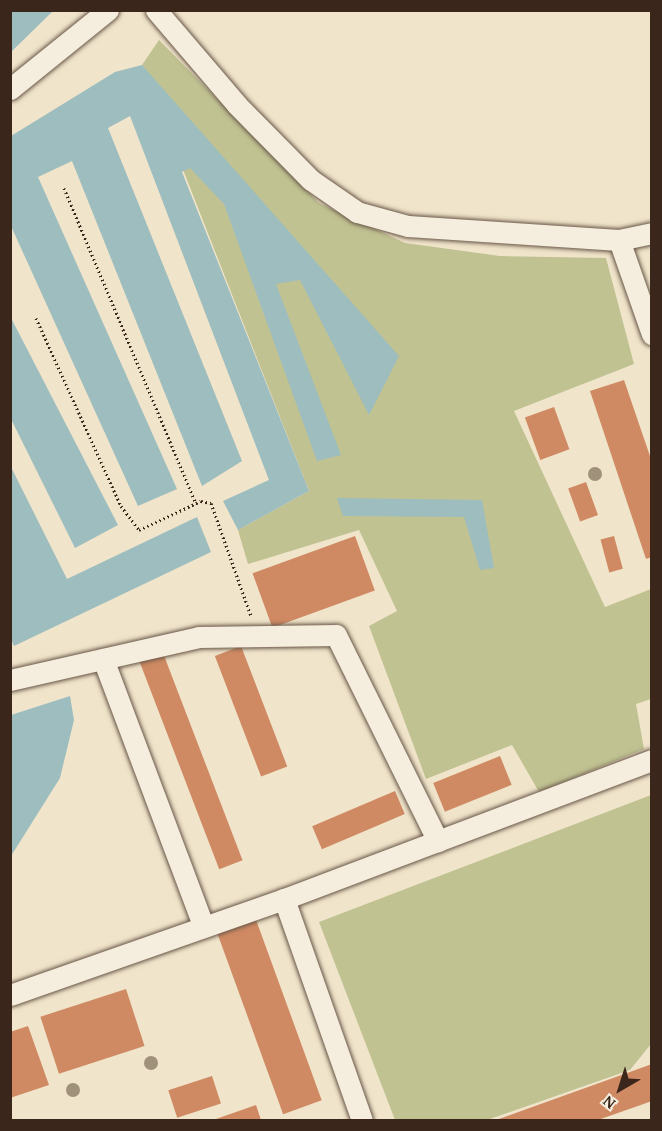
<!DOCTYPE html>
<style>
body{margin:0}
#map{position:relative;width:662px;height:1131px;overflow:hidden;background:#f0e4ca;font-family:"Gentium Book Plus",serif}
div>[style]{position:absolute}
.green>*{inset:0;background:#c0c292}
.water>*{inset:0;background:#9dbdbf}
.building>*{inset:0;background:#cf8a63;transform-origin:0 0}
.path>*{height:3px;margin-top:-1.5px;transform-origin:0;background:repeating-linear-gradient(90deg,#3a261b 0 1.5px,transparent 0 4.5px)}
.roads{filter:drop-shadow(0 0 2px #685647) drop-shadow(0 0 2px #685647)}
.minor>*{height:21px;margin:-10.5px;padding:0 10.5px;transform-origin:10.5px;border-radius:10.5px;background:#f5eddd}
.trees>*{width:14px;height:14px;margin:-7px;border-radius:50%;background:#9f917a}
span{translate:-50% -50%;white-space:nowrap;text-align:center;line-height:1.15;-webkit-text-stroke:4.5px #f5eddd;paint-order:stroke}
.frame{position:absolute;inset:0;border:12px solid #3a261b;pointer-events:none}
.north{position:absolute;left:590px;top:1059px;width:60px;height:60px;-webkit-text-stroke:4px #f5eddd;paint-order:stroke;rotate:219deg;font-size:16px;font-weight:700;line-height:24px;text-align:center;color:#3a261b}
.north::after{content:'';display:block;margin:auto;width:21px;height:27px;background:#3a261b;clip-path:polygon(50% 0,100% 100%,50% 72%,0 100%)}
</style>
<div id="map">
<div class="green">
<i style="clip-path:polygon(159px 40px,319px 203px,405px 243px,500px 256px,606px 258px,634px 364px,514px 411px,605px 607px,651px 589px,651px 699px,636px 704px,644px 749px,539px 792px,512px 745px,426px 779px,369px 626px,397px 611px,359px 530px,248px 564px,238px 530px,309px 491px,142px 65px)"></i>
<i style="clip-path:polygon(651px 795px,651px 1044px,630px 1070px,487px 1120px,395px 1120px,319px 922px)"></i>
</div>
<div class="water">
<i style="clip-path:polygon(11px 10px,53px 10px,53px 11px,11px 52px)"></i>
<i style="clip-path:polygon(142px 65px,399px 356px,369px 415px,300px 280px,276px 284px,341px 455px,317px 461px,224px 204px,190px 168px,182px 172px,309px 491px,238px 530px,223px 501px,269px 480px,130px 116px,108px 128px,242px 461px,202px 486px,72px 161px,38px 177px,177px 489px,138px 506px,11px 226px,11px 136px,115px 72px)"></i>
<i style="clip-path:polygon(10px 316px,118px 525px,75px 548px,11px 419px)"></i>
<i style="clip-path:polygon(10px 465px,67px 579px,197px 517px,211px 552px,14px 646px,10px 637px)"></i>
<i style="clip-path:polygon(337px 498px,482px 500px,494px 568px,480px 570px,464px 517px,343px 516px)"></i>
<i style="clip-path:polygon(70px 696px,74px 720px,60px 778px,11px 856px,11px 715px)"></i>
</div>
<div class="building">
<i style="clip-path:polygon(624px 380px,652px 462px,652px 557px,646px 559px,590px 391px)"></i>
<i style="left:554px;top:407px;width:45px;height:31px;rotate:70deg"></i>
<i style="left:586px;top:482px;width:35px;height:19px;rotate:70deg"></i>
<i style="left:355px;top:536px;width:58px;height:109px;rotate:70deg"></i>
<i style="left:614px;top:536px;width:34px;height:14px;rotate:75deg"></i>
<i style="left:241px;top:646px;width:129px;height:28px;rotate:69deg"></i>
<i style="left:163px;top:653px;width:222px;height:25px;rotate:69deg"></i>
<i style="left:500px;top:756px;width:31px;height:72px;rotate:68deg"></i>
<i style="left:395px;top:791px;width:25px;height:90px;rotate:67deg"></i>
<i style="left:255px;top:917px;width:195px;height:41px;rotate:70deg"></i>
<i style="left:126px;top:989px;width:60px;height:90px;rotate:72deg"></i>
<i style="clip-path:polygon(28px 1026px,49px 1085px,10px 1098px,10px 1032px)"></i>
<i style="clip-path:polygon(652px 1064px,652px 1101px,598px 1120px,496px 1120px)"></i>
<i style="left:212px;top:1076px;width:29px;height:46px;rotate:72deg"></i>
<i style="clip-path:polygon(256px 1105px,261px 1120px,213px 1120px)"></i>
</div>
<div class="path">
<i style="left:64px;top:188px;width:342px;rotate:67.3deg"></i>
<i style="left:36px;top:318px;width:206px;rotate:65.7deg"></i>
<i style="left:121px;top:506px;width:30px;rotate:53deg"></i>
<i style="left:139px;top:530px;width:68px;rotate:-25.1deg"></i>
<i style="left:201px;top:501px;width:10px;rotate:11deg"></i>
<i style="left:211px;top:503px;width:120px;rotate:70.5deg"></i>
</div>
<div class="roads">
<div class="minor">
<i style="left:156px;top:10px;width:125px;rotate:49.5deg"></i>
<i style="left:237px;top:105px;width:105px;rotate:45.4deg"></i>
<i style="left:311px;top:180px;width:56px;rotate:34.8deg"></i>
<i style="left:357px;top:212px;width:53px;rotate:15.4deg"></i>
<i style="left:408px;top:226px;width:211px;rotate:3.8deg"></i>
<i style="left:619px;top:240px;width:34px;rotate:-12deg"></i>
<i style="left:10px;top:89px;width:126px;rotate:-38.9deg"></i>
<i style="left:619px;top:240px;width:100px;rotate:70.7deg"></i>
<i style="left:103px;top:659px;width:286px;rotate:69.4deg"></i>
<i style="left:10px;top:680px;width:194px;rotate:-12.8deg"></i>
<i style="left:199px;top:637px;width:137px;rotate:-0.8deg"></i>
<i style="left:336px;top:635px;width:230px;rotate:63.7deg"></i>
<i style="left:284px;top:899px;width:234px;rotate:70.6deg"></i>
<i style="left:10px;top:995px;width:290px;rotate:-19.3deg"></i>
<i style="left:284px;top:899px;width:393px;rotate:-20.7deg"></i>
</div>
</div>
<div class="trees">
<i style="left:595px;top:474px"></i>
<i style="left:151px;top:1063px"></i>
<i style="left:73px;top:1090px"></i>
</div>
<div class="frame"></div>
<div class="north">N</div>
</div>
